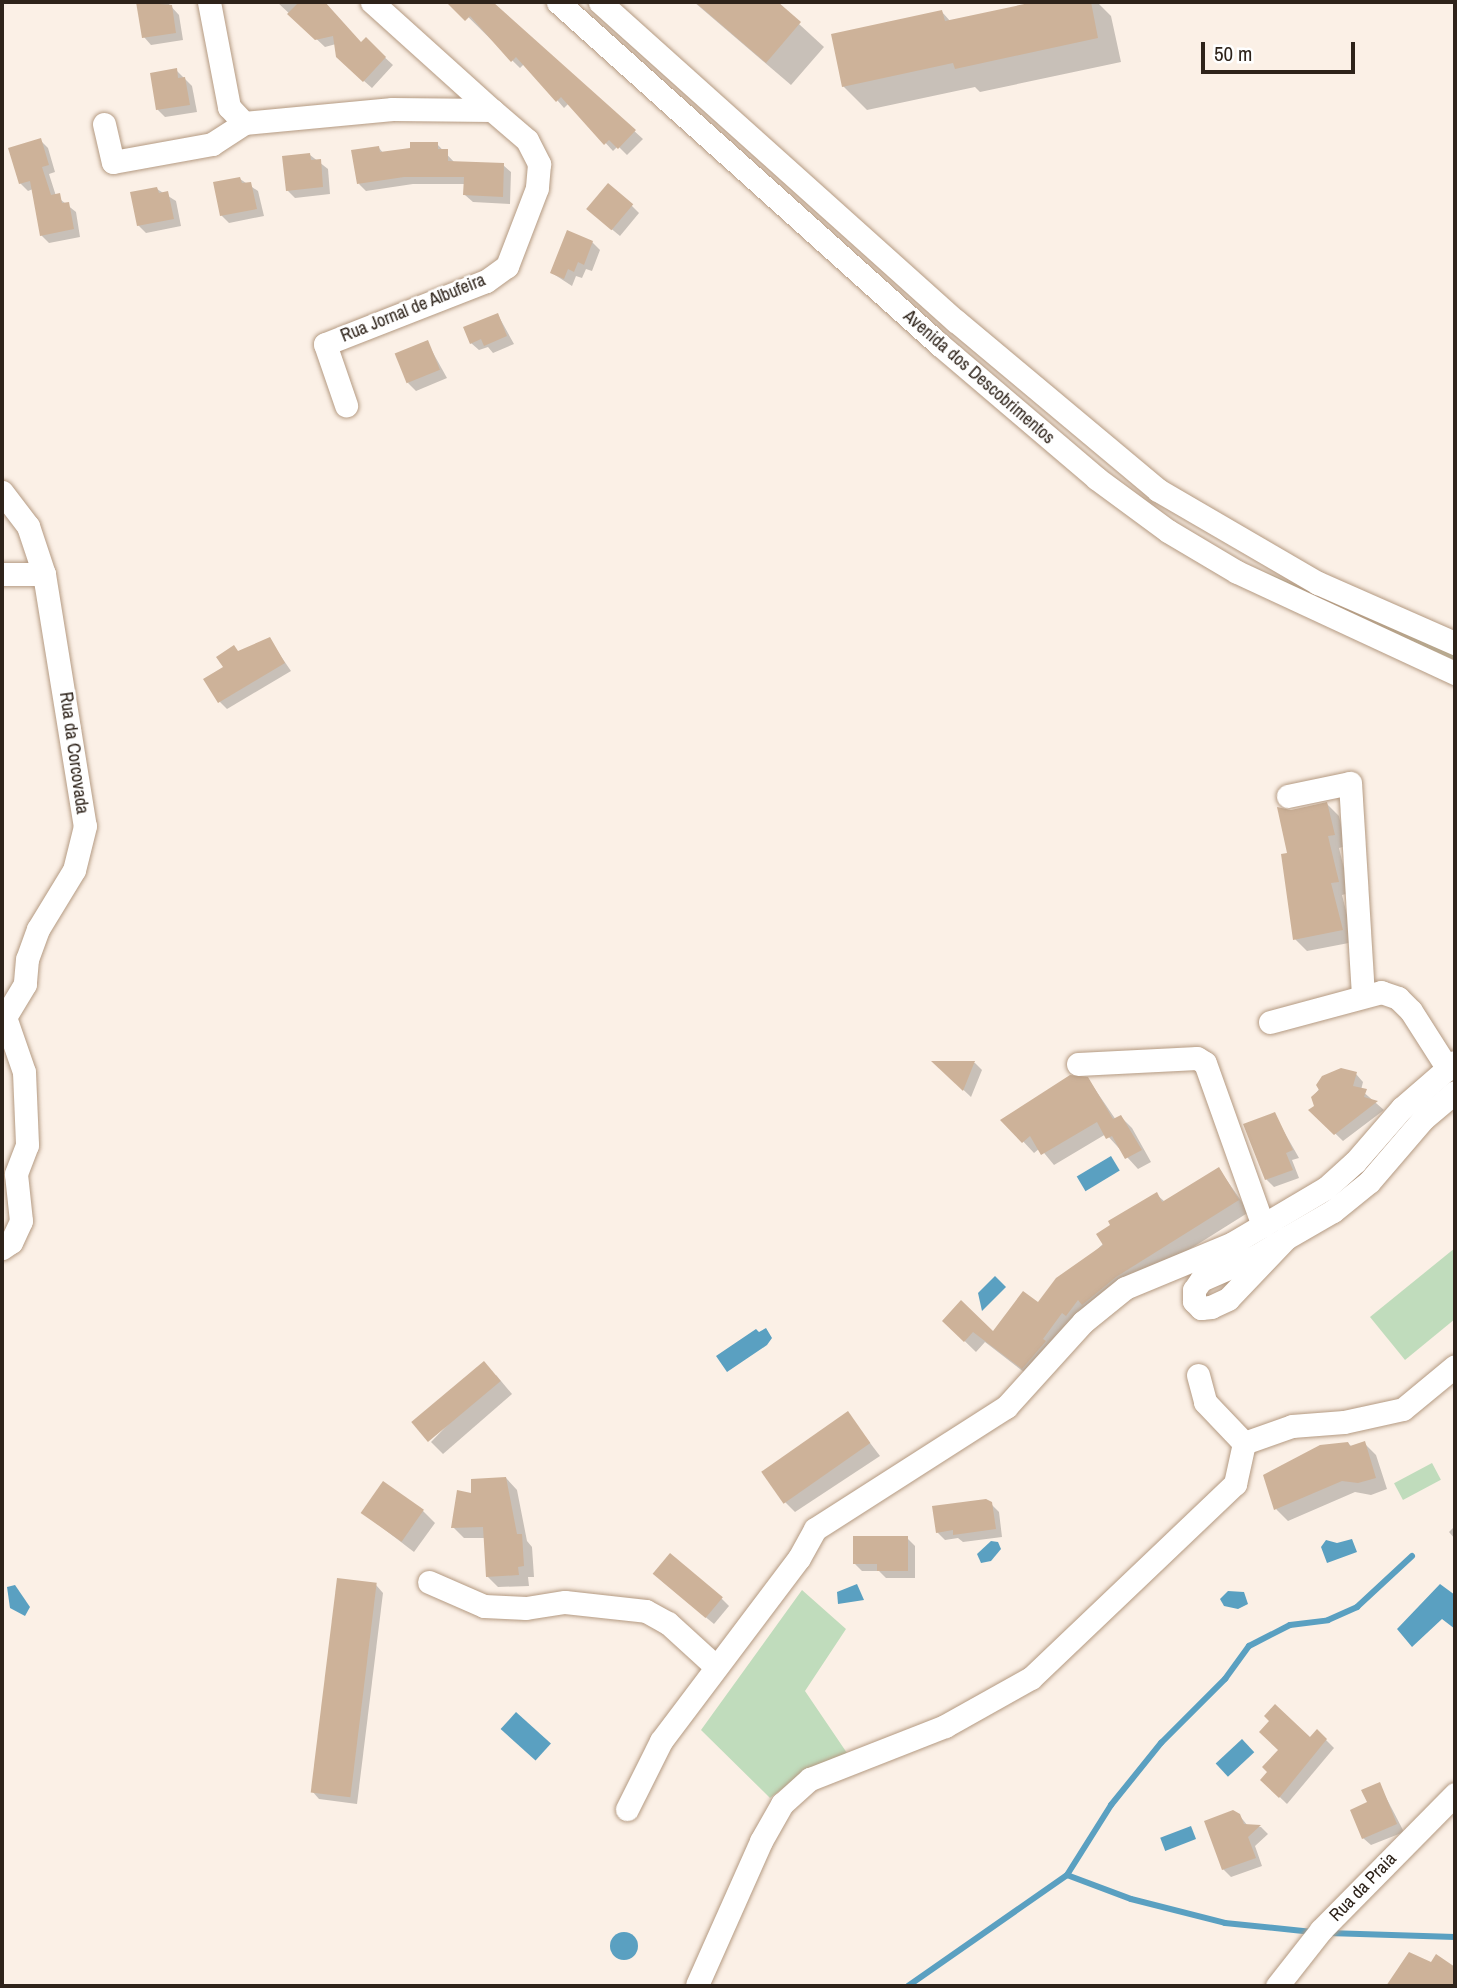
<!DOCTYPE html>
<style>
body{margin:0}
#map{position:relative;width:1457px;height:1988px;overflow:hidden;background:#fbf0e6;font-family:"Archivo Narrow",sans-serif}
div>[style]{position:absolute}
.green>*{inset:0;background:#c0dcbc;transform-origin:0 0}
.water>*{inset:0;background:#5aa0c1;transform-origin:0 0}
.round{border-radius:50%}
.shadow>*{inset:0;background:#0003}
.stream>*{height:6px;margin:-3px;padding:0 3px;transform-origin:3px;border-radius:3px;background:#5aa0c1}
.building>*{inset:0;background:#cdb299;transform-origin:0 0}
.roads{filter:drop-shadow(0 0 2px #b49a82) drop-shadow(0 0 2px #b49a82)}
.minor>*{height:23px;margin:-11.5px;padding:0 11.5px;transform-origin:11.5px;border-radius:11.5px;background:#fff}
span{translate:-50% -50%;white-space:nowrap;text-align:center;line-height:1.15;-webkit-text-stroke:5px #fff;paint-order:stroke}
.street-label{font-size:18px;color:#2e231a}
.frame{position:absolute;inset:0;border:4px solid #2e231a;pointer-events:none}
.scale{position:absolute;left:1201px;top:42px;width:154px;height:32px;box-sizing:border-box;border:4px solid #2e231a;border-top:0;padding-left:9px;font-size:21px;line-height:24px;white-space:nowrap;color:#2e231a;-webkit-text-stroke:5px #fff;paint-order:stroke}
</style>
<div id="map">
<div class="green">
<i style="clip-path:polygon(1263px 571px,1455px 655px,1455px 660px,1328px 604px)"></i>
<i style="clip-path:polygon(1455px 1248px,1455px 1319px,1405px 1360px,1370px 1317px)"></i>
<i style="left:1432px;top:1463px;width:19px;height:43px;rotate:62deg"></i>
<i style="clip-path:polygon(802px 1590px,846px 1629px,805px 1691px,847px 1753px,803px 1773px,770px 1798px,701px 1730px)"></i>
</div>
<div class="water">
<i style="left:1111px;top:1156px;width:17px;height:40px;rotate:59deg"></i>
<i style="clip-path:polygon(995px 1276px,1006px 1287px,982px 1311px,978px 1293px)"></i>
<i style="clip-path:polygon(766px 1328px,772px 1338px,767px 1345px,727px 1372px,716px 1356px,756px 1329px,759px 1332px)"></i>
<i style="clip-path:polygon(1352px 1539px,1357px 1552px,1327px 1563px,1321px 1547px,1326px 1540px,1337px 1543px)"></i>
<i style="clip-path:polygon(991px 1541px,998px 1542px,1001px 1549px,991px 1561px,981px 1563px,977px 1554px)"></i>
<i style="clip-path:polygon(857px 1584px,864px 1600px,838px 1604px,837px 1592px)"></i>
<i style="clip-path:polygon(1440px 1584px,1455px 1595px,1455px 1629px,1442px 1619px,1412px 1647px,1397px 1629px)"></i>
<i style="clip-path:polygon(15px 1585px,30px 1607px,25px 1616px,10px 1608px,7px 1587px)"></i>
<i style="clip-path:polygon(1228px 1591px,1244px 1592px,1248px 1604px,1238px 1609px,1224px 1606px,1220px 1599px)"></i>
<i style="left:516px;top:1712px;width:47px;height:23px;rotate:42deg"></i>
<i style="left:1242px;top:1739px;width:18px;height:36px;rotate:47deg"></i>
<i style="left:1191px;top:1826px;width:14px;height:33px;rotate:69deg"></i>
<i class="round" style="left:610px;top:1932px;width:28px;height:28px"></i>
</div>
<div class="shadow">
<i style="clip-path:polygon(138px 2px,167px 2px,179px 15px,183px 40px,151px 45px,144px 37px)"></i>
<i style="clip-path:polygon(277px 2px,322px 2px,361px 45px,366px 40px,393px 65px,372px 88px,346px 65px,336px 44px,325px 47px)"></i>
<i style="clip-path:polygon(453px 2px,492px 2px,643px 139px,627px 155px,618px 146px,613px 151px,569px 103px,564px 108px,525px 63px,520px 68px)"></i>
<i style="clip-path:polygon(694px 2px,775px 2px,824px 47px,791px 85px)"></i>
<i style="clip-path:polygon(1042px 2px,1097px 2px,1111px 16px,1121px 62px,980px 92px,975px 87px,867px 110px,843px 86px,942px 12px,951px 22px)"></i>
<i style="clip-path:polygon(176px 70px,192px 86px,197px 112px,165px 117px,157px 109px)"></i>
<i style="clip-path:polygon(40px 140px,48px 148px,55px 172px,49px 174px,56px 196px,76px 212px,80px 237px,49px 243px,41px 235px,33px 189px,28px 191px,20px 183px)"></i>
<i style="clip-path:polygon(437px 144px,455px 163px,503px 165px,511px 172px,510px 204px,473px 202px,465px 195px,465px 184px,413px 184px,366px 191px,359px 184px,379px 148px,384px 154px)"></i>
<i style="clip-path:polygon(310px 155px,328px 169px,330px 194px,295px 198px,287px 190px)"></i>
<i style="clip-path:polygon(240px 179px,258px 191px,264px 216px,229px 223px,221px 215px)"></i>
<i style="clip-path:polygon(157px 189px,176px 201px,181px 226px,146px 233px,138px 225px)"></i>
<i style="clip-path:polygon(631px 205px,639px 213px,620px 236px,597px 217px)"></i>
<i style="clip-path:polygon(592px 242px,600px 250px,592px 271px,586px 269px,582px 278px,576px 276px,572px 286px,552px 273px)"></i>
<i style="clip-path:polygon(498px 315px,514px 344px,493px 353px,488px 347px,479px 350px,471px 343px)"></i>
<i style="clip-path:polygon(427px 342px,447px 378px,416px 391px,408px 383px)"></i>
<i style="clip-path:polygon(269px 639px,291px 671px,227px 709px,220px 702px,225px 667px,239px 653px)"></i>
<i style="clip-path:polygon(1327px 804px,1339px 816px,1346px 846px,1339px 848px,1350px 893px,1342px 895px,1354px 942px,1307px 951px,1295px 939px,1289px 854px)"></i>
<i style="clip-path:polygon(935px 1063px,975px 1063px,982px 1070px,971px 1097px)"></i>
<i style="clip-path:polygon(1332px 1072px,1356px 1074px,1363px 1082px,1361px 1090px,1384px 1110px,1343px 1141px,1311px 1110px,1316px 1106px,1313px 1097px)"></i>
<i style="clip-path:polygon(1088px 1079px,1116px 1120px,1121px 1117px,1132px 1128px,1151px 1162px,1138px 1169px,1106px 1134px,1054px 1165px,1040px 1148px,1034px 1153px,1003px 1120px)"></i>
<i style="clip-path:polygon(1274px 1114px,1299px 1158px,1292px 1160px,1299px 1178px,1274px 1187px,1266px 1179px)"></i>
<i style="clip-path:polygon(1219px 1169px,1249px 1212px,1128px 1288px,1033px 1379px,985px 1342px,976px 1352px,944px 1321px,993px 1333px,1038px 1305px,1156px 1194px,1165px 1202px)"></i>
<i style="clip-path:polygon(496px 1375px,512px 1394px,443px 1454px,431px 1442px)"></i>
<i style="clip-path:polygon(848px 1414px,880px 1456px,795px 1512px,783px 1500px)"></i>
<i style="clip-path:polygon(1348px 1443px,1352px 1447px,1364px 1443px,1376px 1455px,1387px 1489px,1371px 1495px,1355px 1492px,1288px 1521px,1276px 1509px)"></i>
<i style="clip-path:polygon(506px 1478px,517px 1490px,527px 1541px,532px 1547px,534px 1577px,528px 1577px,529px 1586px,498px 1587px,487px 1576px,485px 1538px,464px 1538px,453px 1527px,473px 1495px)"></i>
<i style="clip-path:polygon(991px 1504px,999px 1512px,1002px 1537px,963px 1542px,958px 1538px,945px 1540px,937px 1532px)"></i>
<i style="clip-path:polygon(423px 1511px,435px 1523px,414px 1552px,363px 1513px)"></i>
<i style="clip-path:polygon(1455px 1526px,1455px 1539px,1449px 1532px)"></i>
<i style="clip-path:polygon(907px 1538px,915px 1546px,915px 1578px,886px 1578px,879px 1571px,862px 1571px,855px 1564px)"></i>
<i style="clip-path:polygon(662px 1581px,721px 1598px,729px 1606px,714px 1624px)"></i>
<i style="clip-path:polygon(376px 1585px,383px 1593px,357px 1804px,319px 1799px,312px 1791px)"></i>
<i style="clip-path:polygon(1317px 1731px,1334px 1748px,1287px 1804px,1262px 1780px)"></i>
<i style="clip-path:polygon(1379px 1784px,1404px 1832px,1371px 1845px,1363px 1838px)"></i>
<i style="clip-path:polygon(1239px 1815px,1248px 1826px,1261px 1827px,1268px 1834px,1255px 1846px,1262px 1866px,1231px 1877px,1223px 1869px)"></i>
</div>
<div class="stream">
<i style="left:1067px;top:1875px;width:83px;rotate:-57.8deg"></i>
<i style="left:1111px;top:1805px;width:80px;rotate:-51.1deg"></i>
<i style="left:1161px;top:1743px;width:91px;rotate:-45deg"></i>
<i style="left:1225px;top:1679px;width:41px;rotate:-54deg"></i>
<i style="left:1249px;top:1646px;width:46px;rotate:-27.1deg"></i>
<i style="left:1290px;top:1625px;width:38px;rotate:-7deg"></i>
<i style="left:1328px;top:1620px;width:32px;rotate:-24deg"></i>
<i style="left:1357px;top:1607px;width:75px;rotate:-42.8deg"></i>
<i style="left:1328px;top:1933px;width:127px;rotate:1.8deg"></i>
<i style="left:908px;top:1986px;width:194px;rotate:-34.9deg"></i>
<i style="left:1067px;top:1875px;width:68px;rotate:20.6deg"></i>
<i style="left:1131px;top:1899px;width:97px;rotate:14.3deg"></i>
<i style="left:1225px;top:1923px;width:88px;rotate:5.8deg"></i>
</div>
<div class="building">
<i style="clip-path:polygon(136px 2px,172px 5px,176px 33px,142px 38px)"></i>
<i style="clip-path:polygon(299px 2px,325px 2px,361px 42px,366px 37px,386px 57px,363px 82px,336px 57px,333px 36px,315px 40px,287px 14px)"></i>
<i style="clip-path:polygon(446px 2px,493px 2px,636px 130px,618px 149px,609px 140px,604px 145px,561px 97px,556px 102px,516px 57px,511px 62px,470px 16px,465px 21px)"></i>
<i style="clip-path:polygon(695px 2px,778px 2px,801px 22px,766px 63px)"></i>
<i style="clip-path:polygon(1034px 2px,1091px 2px,1098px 38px,955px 69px,953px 63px,842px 87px,831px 34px,942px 10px,945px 21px)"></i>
<i style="clip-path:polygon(177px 68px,178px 78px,185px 77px,190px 105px,156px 110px,150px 73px)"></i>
<i style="clip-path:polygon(41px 138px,49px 165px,42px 167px,51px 195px,60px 193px,62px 203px,69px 202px,74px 229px,40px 236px,30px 181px,19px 184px,8px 148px)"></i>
<i style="clip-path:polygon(410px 142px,438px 142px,438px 149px,448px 149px,448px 161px,504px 163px,503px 197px,463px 195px,464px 177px,404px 177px,357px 184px,351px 150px,379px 146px,380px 152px,410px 148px)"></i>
<i style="clip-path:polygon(310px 153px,311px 160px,321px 159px,323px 187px,286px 191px,282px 156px)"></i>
<i style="clip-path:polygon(240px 177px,242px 183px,251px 182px,257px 209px,220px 216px,213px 182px)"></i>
<i style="left:608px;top:183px;width:33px;height:34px;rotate:40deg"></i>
<i style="clip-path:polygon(157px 187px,159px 193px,168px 191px,174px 219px,137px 226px,130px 192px)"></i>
<i style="clip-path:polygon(567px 230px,593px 241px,584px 265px,578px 262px,574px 272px,568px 269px,564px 279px,550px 273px)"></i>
<i style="clip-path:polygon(498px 313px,507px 336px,484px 346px,481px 339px,470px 344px,463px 327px)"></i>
<i style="left:428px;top:340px;width:32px;height:36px;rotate:68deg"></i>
<i style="clip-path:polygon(270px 637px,285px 663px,218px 703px,203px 679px,223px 667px,216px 657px,234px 645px,238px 651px)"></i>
<i style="clip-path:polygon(1327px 802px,1335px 835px,1328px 836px,1339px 882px,1331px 883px,1343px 930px,1293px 940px,1281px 854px,1287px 853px,1277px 807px,1291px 810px)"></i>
<i style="clip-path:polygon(931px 1061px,975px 1061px,963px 1091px)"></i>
<i style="clip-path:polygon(1341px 1068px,1357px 1072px,1353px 1086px,1367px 1089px,1364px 1097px,1378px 1101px,1334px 1135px,1308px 1110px,1314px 1106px,1311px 1097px,1319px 1090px,1316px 1085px,1322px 1076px)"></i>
<i style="clip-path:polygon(1070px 1075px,1088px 1077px,1113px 1119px,1121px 1115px,1142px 1150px,1125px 1159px,1112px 1136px,1106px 1139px,1097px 1122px,1041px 1155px,1030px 1136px,1022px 1143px,1000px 1120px)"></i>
<i style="clip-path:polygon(1275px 1112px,1293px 1150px,1286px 1153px,1293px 1170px,1265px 1180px,1243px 1124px)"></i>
<i style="clip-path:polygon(1219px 1167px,1239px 1200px,1116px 1277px,1082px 1305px,1078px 1300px,1066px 1316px,1062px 1313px,1043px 1339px,1046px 1341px,1022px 1369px,973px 1332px,964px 1342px,942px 1321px,961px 1300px,993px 1331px,1023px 1291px,1038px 1302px,1056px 1278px,1103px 1245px,1096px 1234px,1110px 1225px,1108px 1221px,1157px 1192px,1162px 1202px)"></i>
<i style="left:484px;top:1361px;width:26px;height:95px;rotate:50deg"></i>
<i style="left:848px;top:1411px;width:39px;height:106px;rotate:55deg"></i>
<i style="clip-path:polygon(1365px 1441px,1376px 1478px,1358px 1483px,1342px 1481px,1274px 1510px,1263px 1475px,1320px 1445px,1348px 1442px,1350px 1446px)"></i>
<i style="clip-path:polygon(506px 1477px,517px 1534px,522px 1534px,524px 1566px,518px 1567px,519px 1575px,486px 1577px,483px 1527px,451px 1528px,457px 1490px,471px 1493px,471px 1479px)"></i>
<i style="left:383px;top:1481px;width:50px;height:39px;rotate:35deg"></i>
<i style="clip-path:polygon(986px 1499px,992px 1502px,996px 1529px,953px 1535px,953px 1530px,936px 1533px,932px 1506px)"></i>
<i style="clip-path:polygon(853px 1536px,908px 1536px,908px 1571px,877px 1571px,877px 1564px,853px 1564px)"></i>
<i style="left:670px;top:1553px;width:69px;height:27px;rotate:40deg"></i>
<i style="left:337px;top:1578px;width:40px;height:216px;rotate:7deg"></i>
<i style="clip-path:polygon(1275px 1704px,1310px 1737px,1317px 1729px,1327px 1739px,1279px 1798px,1260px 1780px,1267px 1772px,1262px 1767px,1278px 1750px,1259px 1732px,1269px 1721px,1264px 1716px)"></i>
<i style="clip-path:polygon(1380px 1782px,1397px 1824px,1362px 1839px,1350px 1810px,1367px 1802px,1361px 1790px)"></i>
<i style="clip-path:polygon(1233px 1810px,1240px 1814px,1244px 1824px,1261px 1825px,1248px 1837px,1256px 1858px,1222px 1870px,1204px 1821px)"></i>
<i style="clip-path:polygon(1409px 1952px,1431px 1962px,1436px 1954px,1455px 1967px,1455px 1986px,1386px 1986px)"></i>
</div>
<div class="roads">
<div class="minor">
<i style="left:209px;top:2px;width:107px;rotate:79.2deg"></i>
<i style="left:229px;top:107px;width:22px;rotate:47deg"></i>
<i style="left:244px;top:123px;width:149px;rotate:-5.4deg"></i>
<i style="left:392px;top:109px;width:100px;rotate:0.6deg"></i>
<i style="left:492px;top:110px;width:46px;rotate:40.6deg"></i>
<i style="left:527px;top:140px;width:27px;rotate:63deg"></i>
<i style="left:539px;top:164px;width:24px;rotate:95deg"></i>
<i style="left:537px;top:188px;width:84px;rotate:111deg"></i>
<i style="left:507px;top:266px;width:26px;rotate:144deg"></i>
<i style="left:486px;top:281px;width:173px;rotate:158.6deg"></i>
<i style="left:325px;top:344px;width:65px;rotate:71deg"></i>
<i style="left:372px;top:2px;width:161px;rotate:42deg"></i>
<i style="left:558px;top:2px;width:513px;rotate:41.92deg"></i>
<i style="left:940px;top:345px;width:205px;rotate:40.4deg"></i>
<i style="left:1096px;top:478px;width:89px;rotate:36.4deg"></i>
<i style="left:1168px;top:531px;width:80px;rotate:30.7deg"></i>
<i style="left:1237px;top:572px;width:240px;rotate:24.9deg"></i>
<i style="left:600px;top:2px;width:478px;rotate:41.9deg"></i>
<i style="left:956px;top:321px;width:263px;rotate:39.9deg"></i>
<i style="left:1158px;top:490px;width:185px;rotate:30.2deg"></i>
<i style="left:1318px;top:583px;width:150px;rotate:23.7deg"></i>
<i style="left:104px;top:124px;width:39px;rotate:77deg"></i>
<i style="left:113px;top:162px;width:101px;rotate:-10.3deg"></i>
<i style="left:212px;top:144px;width:38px;rotate:-33deg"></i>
<i style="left:2px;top:492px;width:43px;rotate:52.6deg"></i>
<i style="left:28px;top:526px;width:51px;rotate:71.6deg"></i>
<i style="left:44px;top:574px;width:255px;rotate:80.8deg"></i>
<i style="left:85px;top:826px;width:45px;rotate:104deg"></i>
<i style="left:74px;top:870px;width:69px;rotate:121.4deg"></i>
<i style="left:38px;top:929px;width:32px;rotate:110deg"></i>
<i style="left:27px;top:959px;width:25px;rotate:95deg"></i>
<i style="left:25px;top:984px;width:39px;rotate:121deg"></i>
<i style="left:5px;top:1017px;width:58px;rotate:70.9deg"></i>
<i style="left:24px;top:1072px;width:73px;rotate:87.6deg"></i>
<i style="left:27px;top:1145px;width:31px;rotate:111deg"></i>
<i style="left:16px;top:1174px;width:47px;rotate:83.9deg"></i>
<i style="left:21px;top:1221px;width:23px;rotate:115deg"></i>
<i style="left:11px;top:1242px;width:11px;rotate:146deg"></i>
<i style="left:2px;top:574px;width:42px"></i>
<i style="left:1288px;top:796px;width:63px;rotate:-11.8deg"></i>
<i style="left:1350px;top:783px;width:212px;rotate:86.5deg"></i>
<i style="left:1270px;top:1022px;width:115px;rotate:-15.1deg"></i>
<i style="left:1381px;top:992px;width:18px;rotate:19deg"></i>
<i style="left:1398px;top:998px;width:18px;rotate:45deg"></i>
<i style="left:1411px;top:1011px;width:69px;rotate:57.5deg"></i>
<i style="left:1078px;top:1064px;width:119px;rotate:-2.9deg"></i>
<i style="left:1197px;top:1058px;width:9px;rotate:32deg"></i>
<i style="left:1205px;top:1063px;width:173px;rotate:70.4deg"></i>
<i style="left:1286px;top:1238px;width:84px;rotate:133.6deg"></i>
<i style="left:1228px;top:1299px;width:19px;rotate:155deg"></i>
<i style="left:1211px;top:1307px;width:10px;rotate:174deg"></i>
<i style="left:1201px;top:1308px;width:10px;rotate:-135deg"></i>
<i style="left:1194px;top:1301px;width:11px;rotate:-90deg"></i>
<i style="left:1194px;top:1290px;width:12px;rotate:-55deg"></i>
<i style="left:1201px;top:1280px;width:60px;rotate:-23.6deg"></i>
<i style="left:1256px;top:1256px;width:35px;rotate:-31deg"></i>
<i style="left:1286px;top:1238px;width:54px;rotate:-29.9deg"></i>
<i style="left:1333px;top:1211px;width:46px;rotate:-38.9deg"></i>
<i style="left:1369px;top:1182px;width:83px;rotate:-49.4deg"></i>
<i style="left:1423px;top:1119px;width:42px;rotate:-40.2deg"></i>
<i style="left:1198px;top:1375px;width:28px;rotate:75deg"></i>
<i style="left:1205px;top:1402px;width:57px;rotate:46.4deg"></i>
<i style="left:429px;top:1582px;width:60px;rotate:23.6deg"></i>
<i style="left:484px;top:1606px;width:42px;rotate:2.7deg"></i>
<i style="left:526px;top:1608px;width:39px;rotate:-9deg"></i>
<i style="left:565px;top:1602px;width:81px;rotate:6.3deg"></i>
<i style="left:646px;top:1611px;width:25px;rotate:29deg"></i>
<i style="left:668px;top:1623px;width:62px;rotate:42.4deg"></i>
<i style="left:627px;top:1809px;width:76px;rotate:-63.4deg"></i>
<i style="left:661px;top:1741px;width:229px;rotate:-53deg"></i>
<i style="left:799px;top:1558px;width:33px;rotate:-61deg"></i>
<i style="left:815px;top:1529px;width:227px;rotate:-32.6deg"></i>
<i style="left:1006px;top:1407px;width:115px;rotate:-47.8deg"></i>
<i style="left:1083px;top:1322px;width:54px;rotate:-39deg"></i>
<i style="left:1125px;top:1288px;width:117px;rotate:-22.6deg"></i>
<i style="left:1233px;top:1243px;width:108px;rotate:-30.6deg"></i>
<i style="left:1326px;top:1188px;width:39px;rotate:-42deg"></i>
<i style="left:1355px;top:1162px;width:72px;rotate:-49deg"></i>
<i style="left:1402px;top:1108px;width:70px;rotate:-41deg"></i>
<i style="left:697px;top:1985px;width:158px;rotate:-66deg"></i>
<i style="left:761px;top:1841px;width:43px;rotate:-60.4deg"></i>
<i style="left:782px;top:1804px;width:38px;rotate:-42deg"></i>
<i style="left:810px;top:1779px;width:145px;rotate:-21.4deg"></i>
<i style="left:945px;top:1726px;width:98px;rotate:-29.2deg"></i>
<i style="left:1031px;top:1678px;width:282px;rotate:-43.6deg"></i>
<i style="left:1235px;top:1484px;width:42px;rotate:-77.6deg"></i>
<i style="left:1244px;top:1443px;width:51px;rotate:-19.5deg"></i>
<i style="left:1292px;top:1426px;width:52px;rotate:-4.4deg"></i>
<i style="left:1344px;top:1422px;width:60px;rotate:-12.4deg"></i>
<i style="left:1403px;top:1409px;width:67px;rotate:-39.6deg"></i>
<i style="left:1277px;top:1986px;width:71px;rotate:-51.8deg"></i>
<i style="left:1321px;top:1930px;width:191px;rotate:-45.4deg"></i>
</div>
</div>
<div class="street-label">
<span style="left:413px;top:308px;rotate:-22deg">Rua Jornal de Albufeira</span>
<span style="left:979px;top:377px;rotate:41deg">Avenida dos Descobrimentos</span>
<span style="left:74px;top:753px;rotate:82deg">Rua da Corcovada</span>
<span style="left:1363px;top:1887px;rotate:-46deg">Rua da Praia</span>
</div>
<div class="frame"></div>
<div class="scale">50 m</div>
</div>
